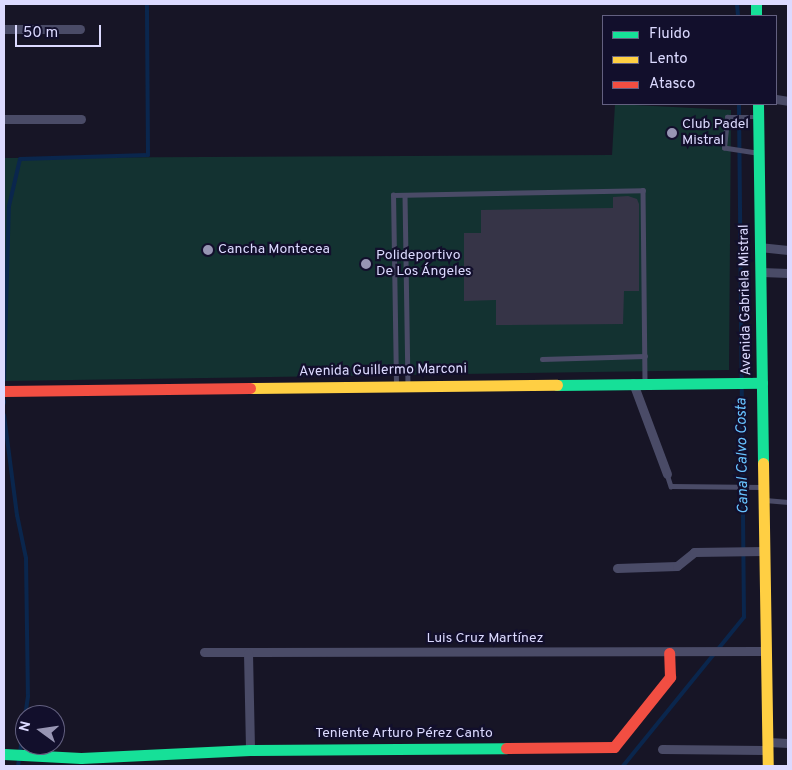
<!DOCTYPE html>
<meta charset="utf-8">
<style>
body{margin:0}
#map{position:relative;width:792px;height:770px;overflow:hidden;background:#171526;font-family:Overpass,sans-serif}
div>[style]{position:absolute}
.green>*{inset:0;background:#133231}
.stream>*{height:4px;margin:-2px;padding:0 2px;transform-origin:2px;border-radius:2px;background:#0a264d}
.building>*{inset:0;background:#363447}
.lane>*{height:4.5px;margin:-2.25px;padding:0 2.25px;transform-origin:2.25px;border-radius:2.25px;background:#4a4b67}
.street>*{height:9px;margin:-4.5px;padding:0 4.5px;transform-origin:4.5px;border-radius:4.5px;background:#4a4b67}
.fast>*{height:11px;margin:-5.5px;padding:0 5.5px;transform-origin:5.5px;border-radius:5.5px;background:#16e098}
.slow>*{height:11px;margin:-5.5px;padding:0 5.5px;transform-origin:5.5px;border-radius:5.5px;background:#ffcf43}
.jam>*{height:11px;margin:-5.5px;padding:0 5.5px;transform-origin:5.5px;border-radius:5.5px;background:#f24e42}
.dots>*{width:14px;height:14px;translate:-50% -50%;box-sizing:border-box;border:2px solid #120f2c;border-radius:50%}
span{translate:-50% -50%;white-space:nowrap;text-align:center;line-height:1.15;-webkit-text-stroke:4.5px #120f2c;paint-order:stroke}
.poi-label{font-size:14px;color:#dcdaff}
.left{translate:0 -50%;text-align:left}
.street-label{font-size:14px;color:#dcdaff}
.water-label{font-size:15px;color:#68c3ff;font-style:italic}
.frame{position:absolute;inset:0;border:5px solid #dcdaff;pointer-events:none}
.legend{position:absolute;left:602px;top:15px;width:175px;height:90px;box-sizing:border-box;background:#120f2c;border:1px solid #636080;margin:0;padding:6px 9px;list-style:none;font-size:15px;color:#dcdaff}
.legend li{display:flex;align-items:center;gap:10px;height:25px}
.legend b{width:25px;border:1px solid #636080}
.north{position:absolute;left:15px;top:705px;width:50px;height:50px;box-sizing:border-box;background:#120f2c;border:1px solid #636080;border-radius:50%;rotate:284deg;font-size:14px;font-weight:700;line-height:20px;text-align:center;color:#dcdaff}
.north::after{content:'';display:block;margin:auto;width:18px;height:22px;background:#9795b3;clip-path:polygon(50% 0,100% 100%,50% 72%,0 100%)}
.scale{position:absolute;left:15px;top:25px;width:86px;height:22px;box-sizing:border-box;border:2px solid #dcdaff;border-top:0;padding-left:6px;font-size:15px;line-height:18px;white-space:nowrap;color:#dcdaff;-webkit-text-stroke:4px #120f2c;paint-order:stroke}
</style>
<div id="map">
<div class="green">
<i style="clip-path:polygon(615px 104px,731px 110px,729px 370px,4px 381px,4px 158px,612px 155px)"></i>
</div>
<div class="stream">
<i style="left:737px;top:4px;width:12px;rotate:85deg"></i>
<i style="left:4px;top:380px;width:174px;rotate:-88.4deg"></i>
<i style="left:9px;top:206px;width:48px;rotate:-76.8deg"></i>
<i style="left:20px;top:159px;width:128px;rotate:-1.8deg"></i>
<i style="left:148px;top:155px;width:151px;rotate:-90.4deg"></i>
<i style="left:4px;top:403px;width:2px;rotate:-90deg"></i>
<i style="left:4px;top:415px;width:101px;rotate:82.6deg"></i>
<i style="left:17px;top:515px;width:44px;rotate:78.2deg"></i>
<i style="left:26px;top:558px;width:138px;rotate:89.2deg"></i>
<i style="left:28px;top:696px;width:71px;rotate:98.1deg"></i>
<i style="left:623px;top:766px;width:192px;rotate:-50.9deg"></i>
<i style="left:744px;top:617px;width:513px;rotate:-90.56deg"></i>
</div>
<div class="building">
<i style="clip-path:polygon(628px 196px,637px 199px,639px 204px,639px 291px,624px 291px,623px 324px,496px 325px,496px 300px,464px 301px,464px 233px,481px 233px,481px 210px,613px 208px,613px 197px)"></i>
</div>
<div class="lane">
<i style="left:756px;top:153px;width:32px;rotate:-171deg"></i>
<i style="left:724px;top:148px;width:31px;rotate:-84deg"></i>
<i style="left:727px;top:117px;width:29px"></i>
<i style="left:405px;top:195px;width:189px;rotate:89.1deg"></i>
<i style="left:542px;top:359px;width:103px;rotate:-1.7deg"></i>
<i style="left:396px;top:384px;width:189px;rotate:-90.9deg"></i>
<i style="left:393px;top:195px;width:250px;rotate:-1.1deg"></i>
<i style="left:643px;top:190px;width:192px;rotate:89.4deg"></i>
<i style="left:667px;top:474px;width:13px;rotate:72deg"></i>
<i style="left:671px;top:486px;width:91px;rotate:0.6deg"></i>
<i style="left:765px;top:500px;width:23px;rotate:5deg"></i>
</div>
<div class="street">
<i style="left:4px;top:29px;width:76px"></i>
<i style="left:776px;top:99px;width:12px;rotate:9deg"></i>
<i style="left:4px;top:119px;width:77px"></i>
<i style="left:760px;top:247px;width:28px;rotate:6deg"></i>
<i style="left:760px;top:272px;width:28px;rotate:2deg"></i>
<i style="left:633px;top:383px;width:97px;rotate:69.5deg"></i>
<i style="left:617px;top:568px;width:60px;rotate:-1.9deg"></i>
<i style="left:677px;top:566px;width:22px;rotate:-39deg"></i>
<i style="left:694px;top:552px;width:71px;rotate:-0.8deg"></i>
<i style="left:204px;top:652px;width:562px;rotate:-0.1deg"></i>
<i style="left:248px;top:653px;width:97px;rotate:88.8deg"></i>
<i style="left:768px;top:742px;width:20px;rotate:3deg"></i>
<i style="left:662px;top:749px;width:106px;rotate:0.5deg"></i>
</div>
<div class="fast">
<i style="left:756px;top:4px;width:12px;rotate:90deg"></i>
<i style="left:758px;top:104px;width:359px;rotate:89.2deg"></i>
<i style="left:557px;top:385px;width:205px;rotate:-0.6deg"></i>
<i style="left:4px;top:754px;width:77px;rotate:3deg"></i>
<i style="left:81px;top:758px;width:169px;rotate:-2.7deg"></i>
<i style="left:250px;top:750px;width:256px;rotate:-0.4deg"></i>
</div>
<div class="slow">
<i style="left:250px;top:388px;width:307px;rotate:-0.6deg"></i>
<i style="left:763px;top:463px;width:303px;rotate:89.1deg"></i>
</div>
<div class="jam">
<i style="left:4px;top:391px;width:246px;rotate:-0.7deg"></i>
<i style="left:506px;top:748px;width:108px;rotate:-0.5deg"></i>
<i style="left:614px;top:747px;width:90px;rotate:-51.3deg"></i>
<i style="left:670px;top:677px;width:24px;rotate:-92deg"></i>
</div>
<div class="dots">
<i style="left:672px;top:133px;background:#9795b3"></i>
<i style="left:208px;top:250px;background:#9795b3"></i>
<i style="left:366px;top:264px;background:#9795b3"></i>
</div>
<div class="poi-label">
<span class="left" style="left:682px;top:133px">Club Padel<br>Mistral</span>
<span class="left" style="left:218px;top:250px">Cancha Montecea</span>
<span class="left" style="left:376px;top:264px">Polideportivo<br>De Los Ángeles</span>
</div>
<div class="street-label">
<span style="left:746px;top:300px;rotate:-91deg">Avenida Gabriela Mistral</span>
<span style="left:383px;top:371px;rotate:-1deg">Avenida Guillermo Marconi</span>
<span style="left:485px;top:639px">Luis Cruz Martínez</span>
<span style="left:404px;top:734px">Teniente Arturo Pérez Canto</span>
</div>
<div class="water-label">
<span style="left:743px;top:456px;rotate:-91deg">Canal Calvo Costa</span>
</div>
<div class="frame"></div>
<ul class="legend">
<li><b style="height:6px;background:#16e098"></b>Fluido</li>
<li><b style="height:6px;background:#ffcf43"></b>Lento</li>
<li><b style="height:6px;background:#f24e42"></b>Atasco</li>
</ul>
<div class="north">N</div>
<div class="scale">50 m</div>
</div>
